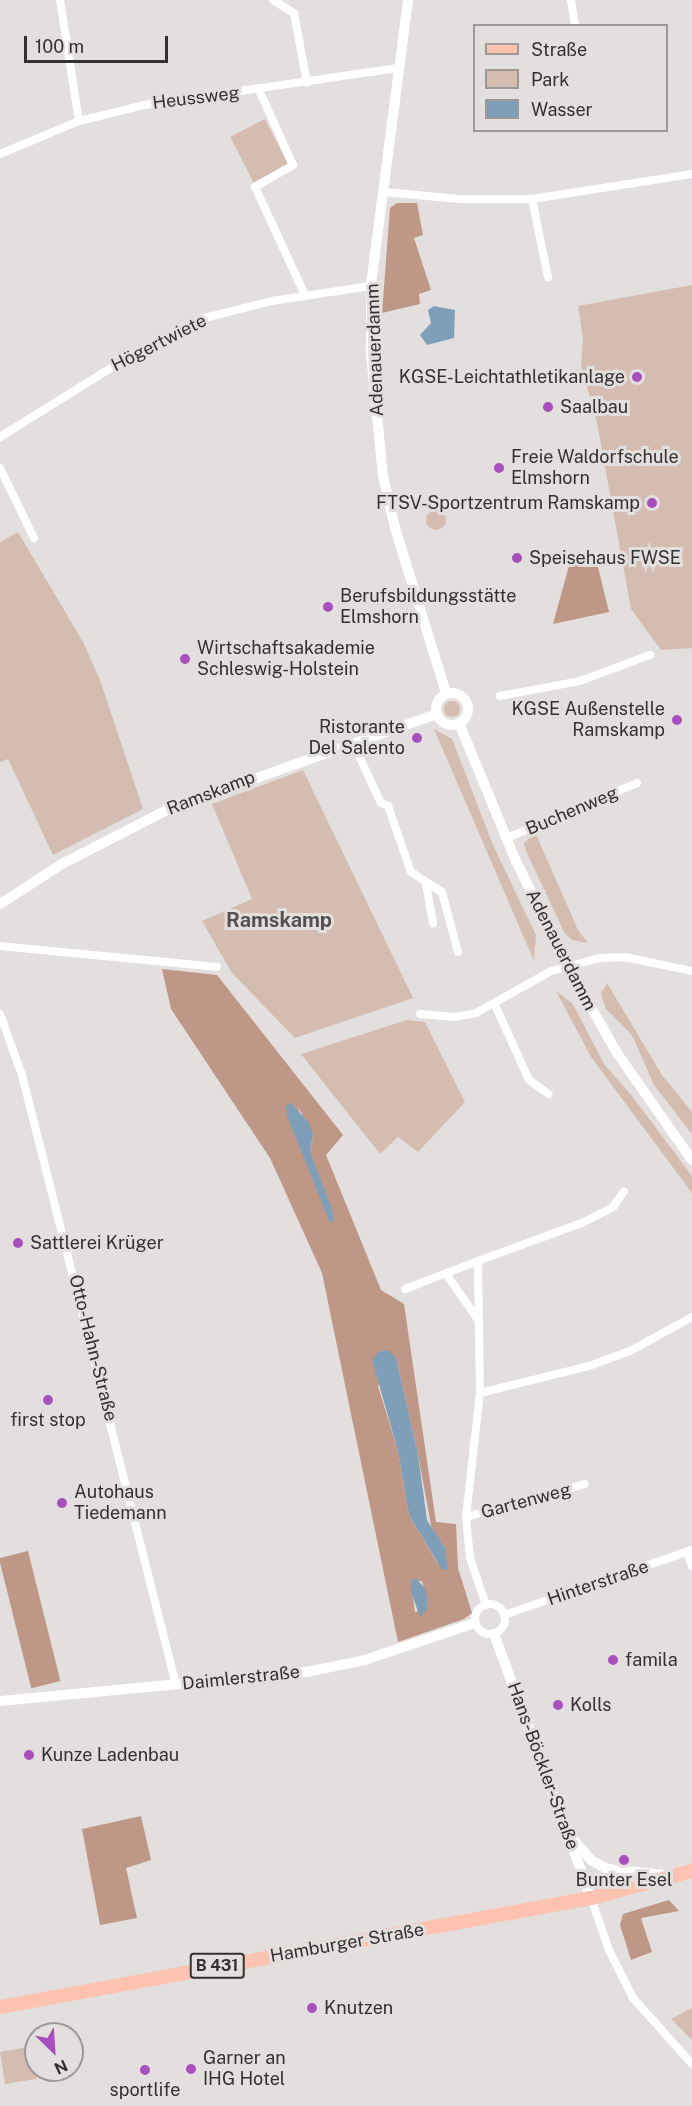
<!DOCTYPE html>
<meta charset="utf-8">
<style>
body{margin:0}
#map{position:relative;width:692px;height:2106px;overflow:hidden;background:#e3dfde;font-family:"Public Sans",sans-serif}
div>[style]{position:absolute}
.green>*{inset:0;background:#d5bcb1;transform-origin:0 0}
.round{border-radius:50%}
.forest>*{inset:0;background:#be9787;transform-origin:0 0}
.water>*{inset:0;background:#7f9fb9}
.minor>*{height:8px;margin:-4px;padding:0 4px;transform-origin:4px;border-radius:4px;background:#fff}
.minor>.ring{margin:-4px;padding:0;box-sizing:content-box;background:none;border:8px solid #fff;border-radius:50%}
.tertiary>*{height:10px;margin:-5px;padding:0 5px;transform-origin:5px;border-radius:5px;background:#fff}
.tertiary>.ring{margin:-5px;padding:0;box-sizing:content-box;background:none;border:10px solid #fff;border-radius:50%}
.primary>*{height:14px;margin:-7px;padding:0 7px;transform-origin:7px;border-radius:7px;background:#fdc2b0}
.dots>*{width:16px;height:16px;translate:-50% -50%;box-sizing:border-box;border:3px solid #e3dfde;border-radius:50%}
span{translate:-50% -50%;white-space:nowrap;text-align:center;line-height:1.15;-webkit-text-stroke:6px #e3dfde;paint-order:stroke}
.shield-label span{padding:2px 4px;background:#e3dfde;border:2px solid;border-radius:4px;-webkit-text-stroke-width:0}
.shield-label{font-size:16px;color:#323130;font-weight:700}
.street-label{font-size:18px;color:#323130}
.poi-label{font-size:18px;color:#323130}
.right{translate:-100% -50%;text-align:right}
.left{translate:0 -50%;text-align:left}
.neighbourhood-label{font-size:20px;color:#545150;font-weight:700}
.legend{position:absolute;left:473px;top:24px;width:195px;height:108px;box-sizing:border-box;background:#e3dfde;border:2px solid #9c9998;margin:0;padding:8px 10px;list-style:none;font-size:18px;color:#323130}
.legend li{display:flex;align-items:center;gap:12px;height:30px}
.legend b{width:30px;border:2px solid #9c9998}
.north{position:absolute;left:24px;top:2022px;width:60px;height:60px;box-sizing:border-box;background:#e3dfde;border:2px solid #9c9998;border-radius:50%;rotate:155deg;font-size:16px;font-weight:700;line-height:24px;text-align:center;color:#323130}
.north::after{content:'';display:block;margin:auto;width:21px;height:27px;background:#a74fbd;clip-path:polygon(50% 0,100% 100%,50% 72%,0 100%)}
.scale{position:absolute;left:24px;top:36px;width:144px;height:27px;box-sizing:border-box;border:3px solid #323130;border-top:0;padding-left:8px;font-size:18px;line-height:21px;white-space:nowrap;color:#323130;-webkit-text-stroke:4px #e3dfde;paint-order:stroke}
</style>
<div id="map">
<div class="green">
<i style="left:265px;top:119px;width:51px;height:39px;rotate:63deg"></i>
<i style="clip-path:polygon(692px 285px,692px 648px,661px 650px,631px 609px,597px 423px,581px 365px,583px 338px,578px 306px)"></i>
<i class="round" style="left:426px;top:510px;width:20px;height:20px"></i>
<i style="clip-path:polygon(18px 532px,83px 642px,100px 680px,143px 809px,53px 855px,8px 759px,0 762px,0 542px)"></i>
<i class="round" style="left:444px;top:701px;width:16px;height:16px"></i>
<i style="clip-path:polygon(434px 729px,452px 739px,493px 845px,536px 935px,534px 961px)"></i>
<i style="clip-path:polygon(303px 770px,413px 998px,295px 1038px,232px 973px,202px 921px,252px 899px,212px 804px)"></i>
<i style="clip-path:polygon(535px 832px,578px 930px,588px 943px,572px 940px,564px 932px,526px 851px,524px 843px)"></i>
<i style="clip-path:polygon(607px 983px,662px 1075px,692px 1112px,692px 1134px,654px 1085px,632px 1035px,606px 1009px,601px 994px)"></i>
<i style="clip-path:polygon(556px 991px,573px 1004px,604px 1064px,632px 1096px,692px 1176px,692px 1193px,591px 1057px)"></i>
<i style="clip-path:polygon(407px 1020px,425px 1022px,465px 1102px,418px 1152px,398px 1137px,380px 1154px,301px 1054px)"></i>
<i style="clip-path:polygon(692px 2008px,692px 2040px,671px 2019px)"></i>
<i style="clip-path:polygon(34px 2046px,39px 2075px,36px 2079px,5px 2084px,0 2052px)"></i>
</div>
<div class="forest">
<i style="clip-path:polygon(397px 203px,417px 203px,423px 235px,414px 238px,431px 290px,419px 294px,420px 304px,382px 313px,390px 208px)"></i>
<i style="clip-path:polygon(592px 557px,597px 563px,609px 612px,553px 624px,570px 562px,576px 558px)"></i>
<i style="clip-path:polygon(evenodd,162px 969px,217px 975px,343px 1135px,326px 1155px,381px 1290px,404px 1304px,436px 1522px,456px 1524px,458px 1568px,472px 1613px,464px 1619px,398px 1642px,322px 1273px,270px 1158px,171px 1009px,162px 969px,298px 1107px,313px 1135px,310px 1153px,298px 1107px,162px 969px,396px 1358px,418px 1454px,438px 1564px,409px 1515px,398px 1451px,378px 1386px,396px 1358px,162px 969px,422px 1581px,428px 1608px,415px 1612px,411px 1582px,422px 1581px)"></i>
<i style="left:28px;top:1551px;width:134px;height:30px;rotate:76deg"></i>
<i style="clip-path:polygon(141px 1816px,151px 1860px,126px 1868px,137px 1918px,100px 1925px,82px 1829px)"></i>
<i style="clip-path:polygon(669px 1900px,679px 1911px,641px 1918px,652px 1952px,631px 1960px,620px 1925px,623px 1914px)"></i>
</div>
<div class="water">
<i style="clip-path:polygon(434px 306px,455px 310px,454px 338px,427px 345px,420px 335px,431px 323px,428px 310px)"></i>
<i style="clip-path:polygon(291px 1103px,309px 1123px,313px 1135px,310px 1152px,332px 1209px,334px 1221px,330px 1223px,287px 1116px,286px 1106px)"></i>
<i style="clip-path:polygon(388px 1350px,396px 1358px,418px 1454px,427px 1520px,445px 1548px,448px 1569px,442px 1570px,409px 1515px,398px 1451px,372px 1360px,379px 1352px)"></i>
<i style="clip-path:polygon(416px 1578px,426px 1590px,428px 1608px,420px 1617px,411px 1592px,411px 1581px)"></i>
</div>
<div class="minor">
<i style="left:60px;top:0;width:122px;rotate:81.1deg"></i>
<i style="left:273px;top:0;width:25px;rotate:32deg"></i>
<i style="left:294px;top:13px;width:71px;rotate:79.5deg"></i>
<i style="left:571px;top:0;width:26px;rotate:81deg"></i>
<i style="left:259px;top:90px;width:82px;rotate:65.6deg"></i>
<i style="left:293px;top:165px;width:44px;rotate:149.9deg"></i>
<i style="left:255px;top:187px;width:119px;rotate:65.2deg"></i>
<i style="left:0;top:154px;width:86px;rotate:-22.7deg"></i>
<i style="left:79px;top:121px;width:67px;rotate:-13.8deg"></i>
<i style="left:144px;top:105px;width:258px;rotate:-8.3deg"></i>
<i style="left:384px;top:192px;width:75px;rotate:5.3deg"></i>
<i style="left:459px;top:199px;width:73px"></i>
<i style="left:532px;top:199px;width:162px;rotate:-8.9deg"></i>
<i style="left:532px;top:199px;width:80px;rotate:78.4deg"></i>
<i style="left:0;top:437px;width:140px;rotate:-31.9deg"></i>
<i style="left:119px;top:363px;width:93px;rotate:-28.2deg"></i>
<i style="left:201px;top:319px;width:73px;rotate:-14.2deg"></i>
<i style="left:272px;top:301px;width:100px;rotate:-8.6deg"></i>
<i style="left:0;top:468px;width:78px;rotate:64.1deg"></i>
<i style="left:500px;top:696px;width:81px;rotate:-10.6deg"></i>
<i style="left:580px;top:681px;width:75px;rotate:-20.4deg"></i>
<i style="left:353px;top:743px;width:66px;rotate:65deg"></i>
<i style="left:381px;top:803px;width:8px;rotate:23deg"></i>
<i style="left:388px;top:806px;width:70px;rotate:70.8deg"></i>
<i style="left:411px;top:872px;width:37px;rotate:33deg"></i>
<i style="left:442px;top:892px;width:62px;rotate:75.1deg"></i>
<i style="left:507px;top:838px;width:141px;rotate:-22.9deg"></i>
<i style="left:426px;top:883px;width:41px;rotate:80.1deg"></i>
<i style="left:0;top:946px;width:218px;rotate:5.5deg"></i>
<i style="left:495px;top:1005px;width:82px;rotate:65.6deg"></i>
<i style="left:529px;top:1080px;width:24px;rotate:36deg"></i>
<i style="left:0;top:1014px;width:65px;rotate:70.2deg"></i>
<i style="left:22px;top:1075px;width:629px;rotate:75.83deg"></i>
<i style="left:420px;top:1014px;width:34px;rotate:5deg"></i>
<i style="left:454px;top:1017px;width:22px;rotate:-10deg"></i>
<i style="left:476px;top:1013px;width:86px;rotate:-29.2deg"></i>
<i style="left:551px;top:971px;width:51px;rotate:-14.9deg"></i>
<i style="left:600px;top:958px;width:25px;rotate:-2deg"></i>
<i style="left:625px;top:957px;width:68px;rotate:11.8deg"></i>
<i style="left:478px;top:1261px;width:31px;rotate:159deg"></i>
<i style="left:449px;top:1272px;width:6px;rotate:90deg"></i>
<i style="left:449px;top:1278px;width:52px;rotate:55.1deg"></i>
<i style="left:405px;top:1289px;width:47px;rotate:-21.1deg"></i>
<i style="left:480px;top:1393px;width:112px;rotate:-13.9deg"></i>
<i style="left:589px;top:1366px;width:44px;rotate:-20.1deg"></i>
<i style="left:630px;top:1351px;width:71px;rotate:-28.7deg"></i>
<i style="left:466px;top:1517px;width:123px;rotate:-15.5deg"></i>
<i style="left:687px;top:1553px;width:14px;rotate:69deg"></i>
<i class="ring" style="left:475px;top:1604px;width:22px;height:22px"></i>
<i style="left:486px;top:1605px;width:50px;rotate:-108.8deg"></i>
<i style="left:470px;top:1558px;width:41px;rotate:-95.6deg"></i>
<i style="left:466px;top:1517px;width:125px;rotate:-83.6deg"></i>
<i style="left:480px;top:1393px;width:132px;rotate:-90.9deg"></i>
<i style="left:478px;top:1261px;width:111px;rotate:-20.1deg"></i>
<i style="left:582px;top:1223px;width:35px;rotate:-27deg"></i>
<i style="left:613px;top:1207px;width:19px;rotate:-55deg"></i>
<i style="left:504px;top:1615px;width:199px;rotate:-19.1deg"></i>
<i style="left:591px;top:1898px;width:55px;rotate:70.9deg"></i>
<i style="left:609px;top:1950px;width:54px;rotate:63.4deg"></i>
<i style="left:633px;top:1998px;width:89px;rotate:48.2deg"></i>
</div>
<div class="tertiary">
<i style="left:408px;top:0;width:288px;rotate:97.4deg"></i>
<i style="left:371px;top:286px;width:68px;rotate:90deg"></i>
<i style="left:371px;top:354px;width:123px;rotate:84.4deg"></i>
<i style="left:383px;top:476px;width:53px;rotate:77deg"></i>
<i style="left:395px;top:528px;width:173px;rotate:72.8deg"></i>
<i class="ring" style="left:436px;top:693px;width:22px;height:22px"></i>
<i style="left:459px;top:723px;width:149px;rotate:67.6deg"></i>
<i style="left:516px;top:861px;width:116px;rotate:63.9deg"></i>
<i style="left:567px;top:965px;width:101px;rotate:60.4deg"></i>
<i style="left:617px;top:1053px;width:131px;rotate:55deg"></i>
<i style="left:0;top:904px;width:74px;rotate:-32.8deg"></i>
<i style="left:62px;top:864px;width:118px;rotate:-27.2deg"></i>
<i style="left:167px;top:810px;width:287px;rotate:-19.6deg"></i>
<i style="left:494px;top:1634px;width:281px;rotate:69.8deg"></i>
<i style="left:0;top:1701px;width:307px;rotate:-5.4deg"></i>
<i style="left:306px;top:1672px;width:60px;rotate:-11.5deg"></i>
<i style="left:365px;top:1660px;width:116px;rotate:-18.6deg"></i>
<i style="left:573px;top:1839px;width:28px;rotate:49deg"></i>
<i style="left:591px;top:1860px;width:18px;rotate:29deg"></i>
<i style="left:607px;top:1869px;width:58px;rotate:5.9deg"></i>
</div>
<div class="primary">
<i style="left:0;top:2007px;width:601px;rotate:-10.45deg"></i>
<i style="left:591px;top:1898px;width:105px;rotate:-15deg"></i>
</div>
<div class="dots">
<i style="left:637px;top:377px;background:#a74fbd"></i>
<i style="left:548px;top:407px;background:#a74fbd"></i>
<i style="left:499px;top:468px;background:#a74fbd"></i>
<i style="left:652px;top:503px;background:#a74fbd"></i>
<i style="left:517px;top:558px;background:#a74fbd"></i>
<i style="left:328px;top:607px;background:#a74fbd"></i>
<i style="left:185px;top:659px;background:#a74fbd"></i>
<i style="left:677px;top:720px;background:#a74fbd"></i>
<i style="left:417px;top:738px;background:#a74fbd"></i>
<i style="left:18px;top:1243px;background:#a74fbd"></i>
<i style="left:48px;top:1400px;background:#a74fbd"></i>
<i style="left:62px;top:1503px;background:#a74fbd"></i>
<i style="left:613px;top:1660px;background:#a74fbd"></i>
<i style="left:558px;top:1705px;background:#a74fbd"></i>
<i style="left:29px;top:1755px;background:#a74fbd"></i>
<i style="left:624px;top:1860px;background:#a74fbd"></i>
<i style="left:312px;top:2008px;background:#a74fbd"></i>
<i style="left:191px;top:2069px;background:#a74fbd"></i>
<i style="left:145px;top:2070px;background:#a74fbd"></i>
</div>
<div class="shield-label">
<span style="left:217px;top:1966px">B 431</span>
</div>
<div class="street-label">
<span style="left:196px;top:98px;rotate:-7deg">Heussweg</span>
<span style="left:159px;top:343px;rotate:-27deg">Högertwiete</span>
<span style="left:375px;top:350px;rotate:-92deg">Adenauerdamm</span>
<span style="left:211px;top:793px;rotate:-21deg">Ramskamp</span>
<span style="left:572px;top:811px;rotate:-23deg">Buchenweg</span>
<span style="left:561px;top:950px;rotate:63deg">Adenauerdamm</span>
<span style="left:93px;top:1348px;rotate:76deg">Otto-Hahn-Straße</span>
<span style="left:526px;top:1501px;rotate:-15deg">Gartenweg</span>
<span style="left:598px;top:1583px;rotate:-19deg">Hinterstraße</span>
<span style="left:241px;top:1678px;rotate:-6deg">Daimlerstraße</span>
<span style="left:543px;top:1766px;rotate:70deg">Hans-Böckler-Straße</span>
<span style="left:347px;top:1943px;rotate:-10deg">Hamburger Straße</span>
</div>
<div class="poi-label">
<span class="right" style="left:625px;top:377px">KGSE-Leichtathletikanlage</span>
<span class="left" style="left:560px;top:407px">Saalbau</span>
<span class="left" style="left:511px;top:468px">Freie Waldorfschule<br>Elmshorn</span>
<span class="right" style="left:640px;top:503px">FTSV-Sportzentrum Ramskamp</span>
<span class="left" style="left:529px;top:558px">Speisehaus FWSE</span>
<span class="left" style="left:340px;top:607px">Berufsbildungsstätte<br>Elmshorn</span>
<span class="left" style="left:197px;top:659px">Wirtschaftsakademie<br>Schleswig-Holstein</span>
<span class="right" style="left:665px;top:720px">KGSE Außenstelle<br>Ramskamp</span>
<span class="right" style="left:405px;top:738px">Ristorante<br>Del Salento</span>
<span class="left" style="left:30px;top:1243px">Sattlerei Krüger</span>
<span style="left:48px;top:1420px">first stop</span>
<span class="left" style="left:74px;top:1503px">Autohaus<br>Tiedemann</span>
<span class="left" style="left:625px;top:1660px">famila</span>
<span class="left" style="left:570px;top:1705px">Kolls</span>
<span class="left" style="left:41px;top:1755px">Kunze Ladenbau</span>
<span style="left:624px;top:1880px">Bunter Esel</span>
<span class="left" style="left:324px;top:2008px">Knutzen</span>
<span class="left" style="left:203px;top:2069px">Garner an<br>IHG Hotel</span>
<span style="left:145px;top:2090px">sportlife</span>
</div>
<div class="neighbourhood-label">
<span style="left:279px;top:920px">Ramskamp</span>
</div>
<ul class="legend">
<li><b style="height:8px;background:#fdc2b0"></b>Straße</li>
<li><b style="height:16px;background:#d5bcb1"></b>Park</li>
<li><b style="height:16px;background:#7f9fb9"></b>Wasser</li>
</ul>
<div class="north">N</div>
<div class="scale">100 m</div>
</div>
